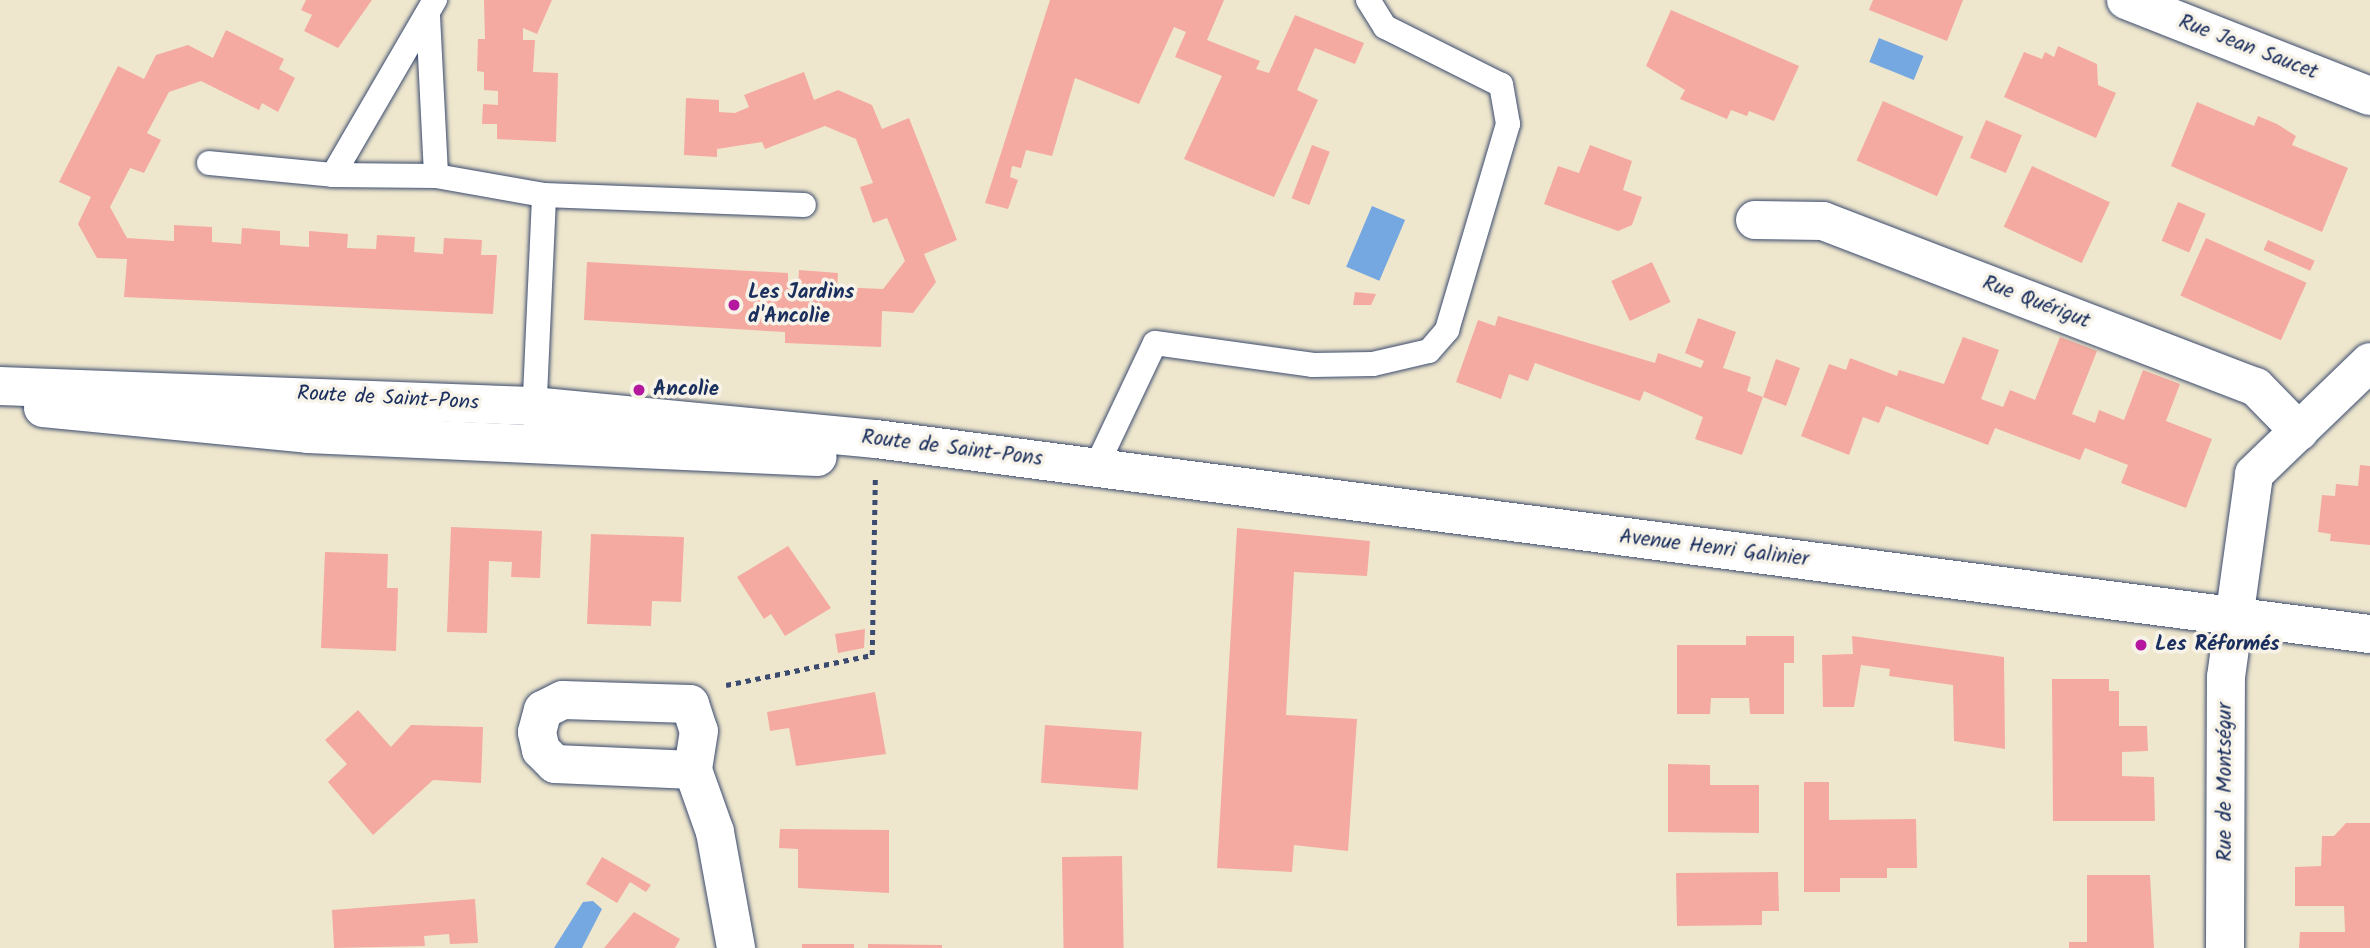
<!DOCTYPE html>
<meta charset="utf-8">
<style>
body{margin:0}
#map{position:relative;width:2370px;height:948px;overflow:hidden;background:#efe7cd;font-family:Kalam,sans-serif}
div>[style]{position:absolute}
.water>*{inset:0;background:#75a7e0;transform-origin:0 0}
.building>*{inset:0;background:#f4aaa0;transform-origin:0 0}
.path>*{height:4.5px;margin-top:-2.25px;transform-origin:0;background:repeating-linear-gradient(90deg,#3b4b6f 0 5px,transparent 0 10px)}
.roads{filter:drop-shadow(0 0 2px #3b4b6f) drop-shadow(0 0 2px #3b4b6f)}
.service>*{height:24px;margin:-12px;padding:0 12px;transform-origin:12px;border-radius:12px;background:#fff}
.minor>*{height:38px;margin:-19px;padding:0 19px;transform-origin:19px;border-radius:19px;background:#fff}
.primary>*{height:38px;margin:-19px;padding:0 19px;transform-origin:19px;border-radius:19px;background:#fff}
.dots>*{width:19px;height:19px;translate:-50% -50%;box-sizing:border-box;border:4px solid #f7f3e8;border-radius:50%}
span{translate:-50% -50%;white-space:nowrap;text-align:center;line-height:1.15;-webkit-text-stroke:7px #f7f3e8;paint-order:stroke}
.street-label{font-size:21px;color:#1b2f5e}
.poi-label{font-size:21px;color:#1b2f5e;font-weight:700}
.left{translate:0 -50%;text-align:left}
</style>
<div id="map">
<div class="water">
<i style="left:1879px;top:38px;width:48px;height:26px;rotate:22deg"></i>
<i style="left:1372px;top:206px;width:36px;height:66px;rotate:23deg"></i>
<i style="clip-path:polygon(593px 901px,602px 909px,582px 948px,554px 948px,583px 902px)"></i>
</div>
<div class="building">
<i style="clip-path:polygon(306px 0,372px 0,338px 48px,304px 31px,312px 15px,301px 10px)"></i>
<i style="clip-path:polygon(484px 0,552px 0,537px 34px,523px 28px,523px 40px,535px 40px,533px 72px,558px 73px,556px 142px,497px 139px,497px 124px,482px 124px,483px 104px,498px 105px,498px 91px,484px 90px,484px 72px,477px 71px,478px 39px,485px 39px)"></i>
<i style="clip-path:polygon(1050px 0,1224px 0,1207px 40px,1260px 61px,1256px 69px,1269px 73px,1295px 15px,1364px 43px,1355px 64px,1315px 48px,1297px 90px,1318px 100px,1274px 197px,1184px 159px,1222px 76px,1175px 57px,1186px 32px,1174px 27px,1139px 104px,1075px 78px,1052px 156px,1026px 150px,1021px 168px,1012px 166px,1010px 177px,1018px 180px,1008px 209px,985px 203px)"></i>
<i style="clip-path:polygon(1873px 0,1963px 0,1947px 41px,1869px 10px)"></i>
<i style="clip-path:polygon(1671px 10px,1799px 66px,1774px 121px,1749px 111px,1747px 116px,1731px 110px,1727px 119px,1680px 99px,1685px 90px,1646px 66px)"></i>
<i style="clip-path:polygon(226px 30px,284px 59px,279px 69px,295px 78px,278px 112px,262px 103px,259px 110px,201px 81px,169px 92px,147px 133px,161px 140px,144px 173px,130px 168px,110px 207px,127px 238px,174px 241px,174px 225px,212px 227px,212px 242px,241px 244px,242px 228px,280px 231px,280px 245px,309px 247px,309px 231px,348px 234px,347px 248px,376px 249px,377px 235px,415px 237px,414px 252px,443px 254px,444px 238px,482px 240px,481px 255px,497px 255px,493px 314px,124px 297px,127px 259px,97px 258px,78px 224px,91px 197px,59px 182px,118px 66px,144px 79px,156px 55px,188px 45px,213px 58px)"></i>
<i style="clip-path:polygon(2058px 46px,2097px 64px,2098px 85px,2116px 93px,2096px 138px,2004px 97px,2024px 52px,2042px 59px,2045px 52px,2054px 57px)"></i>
<i style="clip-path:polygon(804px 72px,814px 100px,838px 90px,872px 105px,882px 129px,909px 118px,957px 240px,924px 254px,936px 282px,913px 313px,882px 311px,881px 347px,785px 343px,785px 332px,584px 320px,587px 262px,788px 273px,788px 285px,798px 286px,799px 270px,838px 273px,837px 287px,883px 289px,905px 261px,887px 218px,873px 223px,860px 187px,873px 183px,856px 139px,825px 126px,765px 149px,762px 142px,717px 149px,717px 157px,684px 155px,686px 98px,719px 100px,719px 112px,735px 113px,749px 107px,744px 95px)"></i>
<i style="left:1883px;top:101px;width:88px;height:65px;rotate:24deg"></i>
<i style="clip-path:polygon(2197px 102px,2254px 126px,2258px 116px,2277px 124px,2296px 136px,2292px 145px,2348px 168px,2322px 232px,2171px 166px)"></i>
<i style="left:1986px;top:120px;width:39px;height:41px;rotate:23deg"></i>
<i style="left:1312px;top:145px;width:19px;height:57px;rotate:21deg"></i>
<i style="clip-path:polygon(1590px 145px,1632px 161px,1623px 190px,1642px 197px,1632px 225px,1618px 231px,1544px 204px,1558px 166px,1579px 173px)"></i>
<i style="left:2032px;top:166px;width:86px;height:67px;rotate:25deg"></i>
<i style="left:2178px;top:202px;width:30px;height:42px;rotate:23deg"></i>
<i style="left:2206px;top:238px;width:110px;height:63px;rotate:24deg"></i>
<i style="left:2268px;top:240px;width:51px;height:11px;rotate:24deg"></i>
<i style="left:1652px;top:262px;width:44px;height:45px;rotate:65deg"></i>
<i style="clip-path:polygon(1355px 292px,1376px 294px,1371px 305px,1353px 305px)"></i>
<i style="clip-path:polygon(1498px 316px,1655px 363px,1658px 353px,1701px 368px,1704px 361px,1685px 353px,1698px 318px,1736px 332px,1723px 368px,1751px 377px,1747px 391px,1763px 397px,1776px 359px,1800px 368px,1786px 406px,1763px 397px,1742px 455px,1695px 439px,1703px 417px,1644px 391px,1640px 401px,1535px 363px,1528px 381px,1509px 374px,1501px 399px,1456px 382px,1478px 320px,1495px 326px)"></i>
<i style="clip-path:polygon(1963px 337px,1999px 350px,1981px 399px,2003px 407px,2010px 390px,2035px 400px,2060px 337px,2097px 351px,2072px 414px,2095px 423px,2099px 410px,2124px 420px,2143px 370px,2180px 384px,2166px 421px,2212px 439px,2186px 508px,2121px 483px,2128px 465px,2085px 448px,2080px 460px,1995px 428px,1988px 445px,1886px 406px,1879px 423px,1863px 417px,1849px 455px,1801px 436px,1829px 364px,1846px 370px,1850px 358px,1897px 376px,1899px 370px,1944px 384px)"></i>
<i style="clip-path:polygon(2360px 465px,2370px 466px,2370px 545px,2330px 541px,2331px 534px,2318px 532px,2322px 495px,2335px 496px,2336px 484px,2358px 486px)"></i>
<i style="clip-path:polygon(451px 527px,542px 531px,540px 578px,511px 577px,512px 562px,489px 561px,487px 633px,447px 632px)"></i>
<i style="clip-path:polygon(1237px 528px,1370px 541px,1367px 576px,1294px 572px,1286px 715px,1357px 719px,1348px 851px,1294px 845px,1292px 872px,1217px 868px)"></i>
<i style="clip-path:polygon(591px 534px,684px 537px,681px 602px,652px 601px,651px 626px,587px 624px)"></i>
<i style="clip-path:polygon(788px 546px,831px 608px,785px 636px,771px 614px,764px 619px,737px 577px)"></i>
<i style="clip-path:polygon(325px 552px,388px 554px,387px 588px,398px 588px,396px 651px,321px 648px)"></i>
<i style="clip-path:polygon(865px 629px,864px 648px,838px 653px,835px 634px)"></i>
<i style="clip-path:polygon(1746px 636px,1794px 636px,1794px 663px,1784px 663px,1784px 714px,1750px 714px,1749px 698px,1711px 698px,1710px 714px,1677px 714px,1677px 645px,1746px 645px)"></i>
<i style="clip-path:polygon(1852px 636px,2004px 657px,2005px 749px,1954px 741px,1953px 685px,1889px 676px,1890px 669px,1861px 665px,1854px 707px,1823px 707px,1822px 655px,1853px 654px)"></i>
<i style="clip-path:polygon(2052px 679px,2109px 679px,2109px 691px,2119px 691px,2119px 726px,2147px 726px,2148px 751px,2122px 752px,2122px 776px,2154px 777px,2155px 821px,2053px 821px)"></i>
<i style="clip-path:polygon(875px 692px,886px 754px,796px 766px,789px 728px,770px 731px,767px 712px)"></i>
<i style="clip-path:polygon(358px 710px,391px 747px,411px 725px,483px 727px,481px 783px,433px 780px,373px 835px,328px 782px,347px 764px,325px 740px)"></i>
<i style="left:1045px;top:725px;width:97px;height:58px;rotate:4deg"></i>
<i style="clip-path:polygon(1668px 764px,1710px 765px,1710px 785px,1759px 785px,1759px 833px,1668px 832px)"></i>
<i style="clip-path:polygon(1804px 782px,1829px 782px,1829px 820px,1916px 819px,1917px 868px,1887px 868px,1887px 878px,1840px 878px,1840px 892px,1804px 892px)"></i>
<i style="clip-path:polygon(2346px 823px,2370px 823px,2370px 948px,2299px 948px,2300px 932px,2345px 932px,2344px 906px,2295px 906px,2295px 867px,2321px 866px,2322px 836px,2334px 836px)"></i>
<i style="clip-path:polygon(780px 829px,889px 830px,889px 893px,798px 888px,798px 849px,779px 848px)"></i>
<i style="left:1122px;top:856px;width:92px;height:60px;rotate:89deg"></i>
<i style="clip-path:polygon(602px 857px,651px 885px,646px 892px,630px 882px,617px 903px,586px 884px)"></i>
<i style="clip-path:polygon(1778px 872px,1779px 911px,1762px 911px,1762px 925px,1677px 926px,1676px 873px)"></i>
<i style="clip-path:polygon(2087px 875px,2150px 875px,2154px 948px,2069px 948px,2069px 942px,2087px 942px)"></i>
<i style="clip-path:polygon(475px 899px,478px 943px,450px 944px,449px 934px,424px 936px,425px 946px,334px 948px,332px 910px)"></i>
<i style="clip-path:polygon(634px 912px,680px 939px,675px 948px,604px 948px)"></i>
<i style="left:802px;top:944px;width:52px;height:4px"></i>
<i style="clip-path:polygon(868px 944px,942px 945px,942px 948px,868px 948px)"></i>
</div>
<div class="path">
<i style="left:726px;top:685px;width:149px;rotate:-11.6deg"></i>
<i style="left:872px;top:655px;width:177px;rotate:-89deg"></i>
</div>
<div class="roads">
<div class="service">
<i style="left:428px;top:16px;width:160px;rotate:87.1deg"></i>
<i style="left:209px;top:163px;width:125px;rotate:5.5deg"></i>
<i style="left:333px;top:175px;width:203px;rotate:-59.8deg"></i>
<i style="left:333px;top:175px;width:103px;rotate:0.6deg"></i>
<i style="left:436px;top:176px;width:110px;rotate:10deg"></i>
<i style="left:544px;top:195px;width:260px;rotate:2.2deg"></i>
<i style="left:534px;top:418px;width:223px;rotate:-87.4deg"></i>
<i style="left:1096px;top:467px;width:137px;rotate:-64.6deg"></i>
<i style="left:1155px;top:343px;width:160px;rotate:7.9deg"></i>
<i style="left:1313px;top:365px;width:60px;rotate:-1deg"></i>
<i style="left:1373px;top:364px;width:57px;rotate:-13.1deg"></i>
<i style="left:1429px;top:351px;width:28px;rotate:-49deg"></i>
<i style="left:1447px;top:330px;width:215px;rotate:-73.5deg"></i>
<i style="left:1508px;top:124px;width:40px;rotate:-100deg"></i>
<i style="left:1501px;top:85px;width:130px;rotate:-153.4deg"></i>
<i style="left:1385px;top:27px;width:32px;rotate:-122deg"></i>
</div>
<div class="minor">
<i style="left:2126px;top:0;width:262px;rotate:21.5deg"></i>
<i style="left:1755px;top:220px;width:68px;rotate:0.8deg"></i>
<i style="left:1823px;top:221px;width:464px;rotate:21deg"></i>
<i style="left:2256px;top:387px;width:62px;rotate:45.7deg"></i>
<i style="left:693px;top:770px;width:138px;rotate:-177.5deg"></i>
<i style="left:555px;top:764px;width:20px;rotate:-135deg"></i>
<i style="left:541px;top:750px;width:18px;rotate:-103deg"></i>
<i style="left:537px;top:732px;width:23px;rotate:-75deg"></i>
<i style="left:543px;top:710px;width:22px;rotate:-27deg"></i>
<i style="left:563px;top:700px;width:127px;rotate:1.8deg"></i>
<i style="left:690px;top:704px;width:28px;rotate:72deg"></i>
<i style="left:699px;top:731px;width:39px;rotate:99deg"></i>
<i style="left:693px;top:770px;width:66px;rotate:70.5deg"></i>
<i style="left:715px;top:832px;width:118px;rotate:79.7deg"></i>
<i style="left:2225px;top:948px;width:271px;rotate:-89.8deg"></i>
<i style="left:2226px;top:677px;width:205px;rotate:-82.1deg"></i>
<i style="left:2254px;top:474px;width:161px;rotate:-44deg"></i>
</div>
<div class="primary">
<i style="left:0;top:386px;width:532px;rotate:2.15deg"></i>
<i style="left:532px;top:406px;width:346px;rotate:5.5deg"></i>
<i style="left:876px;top:439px;width:1507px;rotate:7.44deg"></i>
<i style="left:43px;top:408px;width:266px;rotate:5.6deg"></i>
<i style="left:308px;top:434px;width:510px;rotate:2.59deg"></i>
</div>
</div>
<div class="dots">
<i style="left:734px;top:305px;background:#b5179e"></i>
<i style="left:639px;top:390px;background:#b5179e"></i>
<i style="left:2141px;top:645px;background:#b5179e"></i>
</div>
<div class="street-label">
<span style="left:2248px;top:48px;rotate:21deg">Rue Jean Saucet</span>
<span style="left:2036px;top:303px;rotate:21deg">Rue Quérigut</span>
<span style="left:388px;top:399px;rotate:3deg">Route de Saint-Pons</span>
<span style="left:952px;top:449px;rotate:7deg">Route de Saint-Pons</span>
<span style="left:1714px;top:549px;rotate:7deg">Avenue Henri Galinier</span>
<span style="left:2226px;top:782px;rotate:-90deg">Rue de Montségur</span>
</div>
<div class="poi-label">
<span class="left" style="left:748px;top:305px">Les Jardins<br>d'Ancolie</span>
<span class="left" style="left:653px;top:390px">Ancolie</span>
<span class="left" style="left:2155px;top:645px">Les Réformés</span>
</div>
</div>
